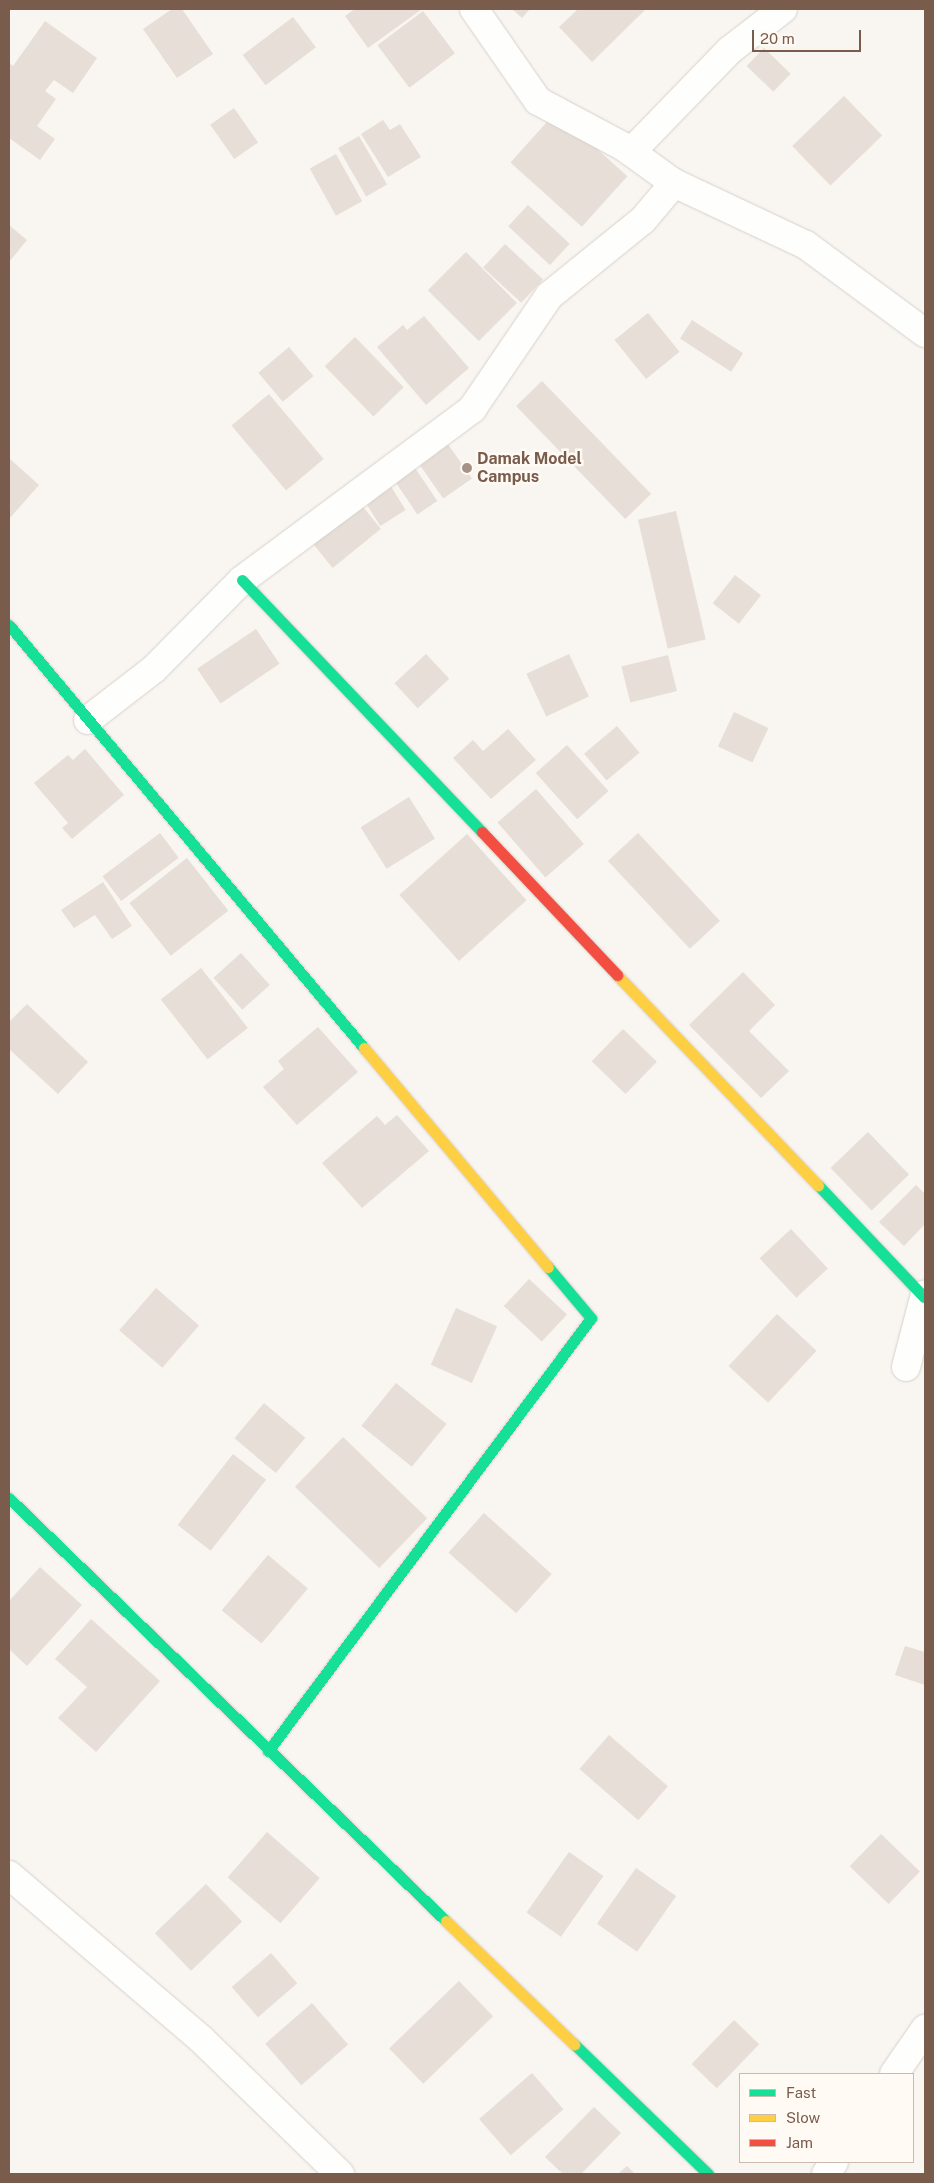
<!DOCTYPE html>
<style>
body{margin:0}
#map{position:relative;width:934px;height:2183px;overflow:hidden;background:#f9f5f0;font-family:"Public Sans",sans-serif}
div>[style]{position:absolute}
.building>*{inset:0;background:#e6ded7;transform-origin:0 0}
.roads{filter:drop-shadow(0 0 1px #d7d1cb) drop-shadow(0 0 1px #d7d1cb)}
.street>*{height:28px;margin:-14px;padding:0 14px;transform-origin:14px;border-radius:14px;background:#fefefd}
.fast>*{height:11px;margin:-5.5px;padding:0 5.5px;transform-origin:5.5px;border-radius:5.5px;background:#16e098}
.slow>*{height:11px;margin:-5.5px;padding:0 5.5px;transform-origin:5.5px;border-radius:5.5px;background:#ffcf43}
.jam>*{height:11px;margin:-5.5px;padding:0 5.5px;transform-origin:5.5px;border-radius:5.5px;background:#f24e42}
.dots>*{width:14px;height:14px;translate:-50% -50%;box-sizing:border-box;border:2px solid #fffaf3;border-radius:50%}
span{translate:-50% -50%;white-space:nowrap;text-align:center;line-height:1.15;-webkit-text-stroke:5px #fffaf3;paint-order:stroke}
.poi-label{font-size:16px;color:#7a5c4d;font-weight:700}
.left{translate:0 -50%;text-align:left}
.frame{position:absolute;inset:0;border:10px solid #7a5c4d;pointer-events:none}
.legend{position:absolute;left:739px;top:2073px;width:175px;height:90px;box-sizing:border-box;background:#fffaf3;border:1px solid #cabbb1;margin:0;padding:6px 9px;list-style:none;font-size:15px;color:#7a5c4d}
.legend li{display:flex;align-items:center;gap:10px;height:25px}
.legend b{width:25px;border:1px solid #cabbb1}
.scale{position:absolute;left:752px;top:30px;width:109px;height:22px;box-sizing:border-box;border:2px solid #7a5c4d;border-top:0;padding-left:6px;font-size:15px;line-height:18px;white-space:nowrap;color:#7a5c4d;-webkit-text-stroke:4px #fffaf3;paint-order:stroke}
</style>
<div id="map">
<div class="building">
<i style="clip-path:polygon(172px 9px,182px 9px,213px 54px,177px 78px,143px 29px)"></i>
<i style="clip-path:polygon(355px 9px,422px 9px,368px 48px,345px 16px)"></i>
<i style="clip-path:polygon(512px 9px,530px 9px,522px 18px)"></i>
<i style="clip-path:polygon(578px 9px,644px 9px,645px 10px,592px 62px,559px 27px)"></i>
<i style="left:423px;top:11px;width:53px;height:57px;rotate:53deg"></i>
<i style="left:293px;top:17px;width:38px;height:63px;rotate:53deg"></i>
<i style="clip-path:polygon(45px 21px,97px 58px,73px 93px,54px 80px,45px 91px,56px 99px,37px 126px,55px 139px,40px 160px,9px 138px,9px 63px,13px 66px)"></i>
<i style="left:764px;top:48px;width:37px;height:25px;rotate:44deg"></i>
<i style="left:844px;top:96px;width:55px;height:72px;rotate:46deg"></i>
<i style="left:234px;top:108px;width:42px;height:29px;rotate:55deg"></i>
<i style="left:556px;top:112px;width:96px;height:68px;rotate:42deg"></i>
<i style="clip-path:polygon(383px 120px,390px 130px,400px 124px,421px 157px,388px 177px,361px 134px)"></i>
<i style="left:359px;top:136px;width:56px;height:24px;rotate:60deg"></i>
<i style="left:336px;top:154px;width:54px;height:30px;rotate:61deg"></i>
<i style="left:528px;top:205px;width:57px;height:29px;rotate:43deg"></i>
<i style="clip-path:polygon(9px 225px,27px 240px,9px 262px)"></i>
<i style="left:505px;top:244px;width:52px;height:32px;rotate:43deg"></i>
<i style="left:466px;top:252px;width:72px;height:54px;rotate:45deg"></i>
<i style="left:648px;top:313px;width:50px;height:43px;rotate:51deg"></i>
<i style="clip-path:polygon(424px 316px,469px 368px,426px 405px,377px 347px,403px 325px,407px 330px)"></i>
<i style="left:692px;top:320px;width:61px;height:22px;rotate:33deg"></i>
<i style="left:355px;top:337px;width:70px;height:42px;rotate:46deg"></i>
<i style="left:289px;top:347px;width:38px;height:40px;rotate:50deg"></i>
<i style="left:542px;top:381px;width:157px;height:36px;rotate:46deg"></i>
<i style="left:269px;top:394px;width:85px;height:49px;rotate:50deg"></i>
<i style="left:445px;top:440px;width:47px;height:35px;rotate:55deg"></i>
<i style="clip-path:polygon(9px 458px,39px 485px,9px 519px)"></i>
<i style="left:411px;top:462px;width:47px;height:24px;rotate:56deg"></i>
<i style="left:385px;top:477px;width:39px;height:30px;rotate:58deg"></i>
<i style="left:355px;top:497px;width:41px;height:62px;rotate:51deg"></i>
<i style="left:676px;top:511px;width:132px;height:39px;rotate:77deg"></i>
<i style="left:735px;top:575px;width:33px;height:36px;rotate:38deg"></i>
<i style="left:256px;top:629px;width:42px;height:71px;rotate:56deg"></i>
<i style="left:426px;top:654px;width:34px;height:43px;rotate:47deg"></i>
<i style="left:569px;top:654px;width:47px;height:47px;rotate:65deg"></i>
<i style="left:668px;top:655px;width:37px;height:48px;rotate:76deg"></i>
<i style="left:734px;top:712px;width:38px;height:38px;rotate:25deg"></i>
<i style="left:617px;top:726px;width:35px;height:43px;rotate:50deg"></i>
<i style="clip-path:polygon(508px 729px,536px 760px,491px 799px,453px 758px,473px 740px,483px 751px)"></i>
<i style="left:567px;top:745px;width:62px;height:42px;rotate:48deg"></i>
<i style="clip-path:polygon(85px 749px,124px 795px,72px 839px,62px 828px,68px 823px,34px 783px,68px 755px,73px 760px)"></i>
<i style="left:536px;top:789px;width:73px;height:51px;rotate:49deg"></i>
<i style="left:409px;top:797px;width:49px;height:57px;rotate:58deg"></i>
<i style="left:160px;top:833px;width:31px;height:72px;rotate:53deg"></i>
<i style="left:638px;top:833px;width:120px;height:41px;rotate:47deg"></i>
<i style="left:467px;top:834px;width:89px;height:91px;rotate:48deg"></i>
<i style="left:187px;top:858px;width:67px;height:73px;rotate:52deg"></i>
<i style="clip-path:polygon(103px 882px,132px 926px,112px 939px,95px 915px,74px 928px,61px 910px)"></i>
<i style="left:241px;top:953px;width:43px;height:37px;rotate:48deg"></i>
<i style="left:201px;top:968px;width:76px;height:51px;rotate:52deg"></i>
<i style="clip-path:polygon(743px 972px,775px 1005px,749px 1031px,789px 1071px,761px 1098px,689px 1025px)"></i>
<i style="clip-path:polygon(27px 1004px,88px 1062px,58px 1094px,9px 1049px,9px 1022px)"></i>
<i style="clip-path:polygon(318px 1027px,358px 1072px,297px 1125px,263px 1087px,284px 1069px,278px 1061px)"></i>
<i style="left:623px;top:1029px;width:47px;height:45px;rotate:44deg"></i>
<i style="clip-path:polygon(397px 1115px,429px 1151px,362px 1208px,322px 1163px,377px 1116px,385px 1125px)"></i>
<i style="left:868px;top:1132px;width:59px;height:52px;rotate:46deg"></i>
<i style="clip-path:polygon(916px 1185px,925px 1194px,925px 1224px,904px 1246px,879px 1222px)"></i>
<i style="left:791px;top:1229px;width:54px;height:43px;rotate:47deg"></i>
<i style="left:529px;top:1279px;width:52px;height:37px;rotate:43deg"></i>
<i style="left:156px;top:1288px;width:57px;height:56px;rotate:41deg"></i>
<i style="left:456px;top:1308px;width:45px;height:62px;rotate:24deg"></i>
<i style="left:777px;top:1314px;width:54px;height:71px;rotate:43deg"></i>
<i style="left:396px;top:1383px;width:65px;height:55px;rotate:39deg"></i>
<i style="left:264px;top:1403px;width:54px;height:46px;rotate:40deg"></i>
<i style="left:343px;top:1437px;width:117px;height:69px;rotate:44deg"></i>
<i style="left:233px;top:1454px;width:42px;height:90px;rotate:38deg"></i>
<i style="left:484px;top:1513px;width:91px;height:53px;rotate:42deg"></i>
<i style="left:268px;top:1555px;width:52px;height:72px;rotate:40deg"></i>
<i style="clip-path:polygon(40px 1567px,82px 1605px,27px 1666px,9px 1649px,9px 1601px)"></i>
<i style="clip-path:polygon(91px 1619px,160px 1681px,96px 1752px,58px 1718px,87px 1687px,55px 1659px)"></i>
<i style="clip-path:polygon(905px 1646px,925px 1652px,925px 1685px,895px 1675px)"></i>
<i style="left:609px;top:1735px;width:78px;height:45px;rotate:41deg"></i>
<i style="left:267px;top:1832px;width:70px;height:60px;rotate:41deg"></i>
<i style="left:881px;top:1834px;width:54px;height:45px;rotate:44deg"></i>
<i style="left:569px;top:1852px;width:42px;height:74px;rotate:35deg"></i>
<i style="left:636px;top:1868px;width:49px;height:68px;rotate:35deg"></i>
<i style="left:206px;top:1884px;width:52px;height:71px;rotate:46deg"></i>
<i style="left:271px;top:1953px;width:40px;height:52px;rotate:49deg"></i>
<i style="left:459px;top:1981px;width:49px;height:97px;rotate:46deg"></i>
<i style="left:312px;top:2003px;width:55px;height:62px;rotate:49deg"></i>
<i style="left:734px;top:2020px;width:35px;height:61px;rotate:44deg"></i>
<i style="left:532px;top:2073px;width:48px;height:70px;rotate:49deg"></i>
<i style="clip-path:polygon(594px 2107px,621px 2133px,581px 2174px,563px 2174px,545px 2157px)"></i>
<i style="clip-path:polygon(627px 2166px,635px 2174px,618px 2174px)"></i>
</div>
<div class="roads">
<div class="street">
<i style="left:474px;top:9px;width:112px;rotate:55.2deg"></i>
<i style="left:538px;top:101px;width:98px;rotate:28.1deg"></i>
<i style="left:624px;top:147px;width:62px;rotate:35.8deg"></i>
<i style="left:674px;top:183px;width:146px;rotate:25.2deg"></i>
<i style="left:806px;top:245px;width:148px;rotate:36.5deg"></i>
<i style="left:631px;top:152px;width:142px;rotate:-45.9deg"></i>
<i style="left:730px;top:50px;width:67px;rotate:-37.7deg"></i>
<i style="left:88px;top:720px;width:83px;rotate:-37.7deg"></i>
<i style="left:154px;top:669px;width:125px;rotate:-45.3deg"></i>
<i style="left:242px;top:580px;width:287px;rotate:-36.6deg"></i>
<i style="left:472px;top:409px;width:137px;rotate:-55.7deg"></i>
<i style="left:549px;top:296px;width:121px;rotate:-39deg"></i>
<i style="left:643px;top:220px;width:48px;rotate:-50deg"></i>
<i style="left:906px;top:1367px;width:75px;rotate:-75.4deg"></i>
<i style="left:9px;top:1875px;width:253px;rotate:40.5deg"></i>
<i style="left:201px;top:2039px;width:194px;rotate:44.2deg"></i>
<i style="left:894px;top:2074px;width:55px;rotate:-55.4deg"></i>
<i style="left:826px;top:2174px;width:14px;rotate:-56deg"></i>
</div>
<div class="fast">
<i style="left:242px;top:580px;width:348px;rotate:46.4deg"></i>
<i style="left:9px;top:625px;width:552px;rotate:50deg"></i>
<i style="left:818px;top:1185px;width:154px;rotate:46.6deg"></i>
<i style="left:9px;top:1498px;width:608px;rotate:44.07deg"></i>
<i style="left:268px;top:1751px;width:540px;rotate:-53.28deg"></i>
<i style="left:591px;top:1318px;width:67px;rotate:-130.1deg"></i>
<i style="left:574px;top:2044px;width:187px;rotate:44.1deg"></i>
</div>
<div class="slow">
<i style="left:617px;top:975px;width:291px;rotate:46.3deg"></i>
<i style="left:364px;top:1048px;width:286px;rotate:50deg"></i>
<i style="left:446px;top:1921px;width:178px;rotate:43.9deg"></i>
</div>
<div class="jam">
<i style="left:482px;top:832px;width:197px;rotate:46.6deg"></i>
</div>
</div>
<div class="dots">
<i style="left:467px;top:468px;background:#a69286"></i>
</div>
<div class="poi-label">
<span class="left" style="left:477px;top:468px">Damak Model<br>Campus</span>
</div>
<div class="frame"></div>
<ul class="legend">
<li><b style="height:6px;background:#16e098"></b>Fast</li>
<li><b style="height:6px;background:#ffcf43"></b>Slow</li>
<li><b style="height:6px;background:#f24e42"></b>Jam</li>
</ul>
<div class="scale">20 m</div>
</div>
